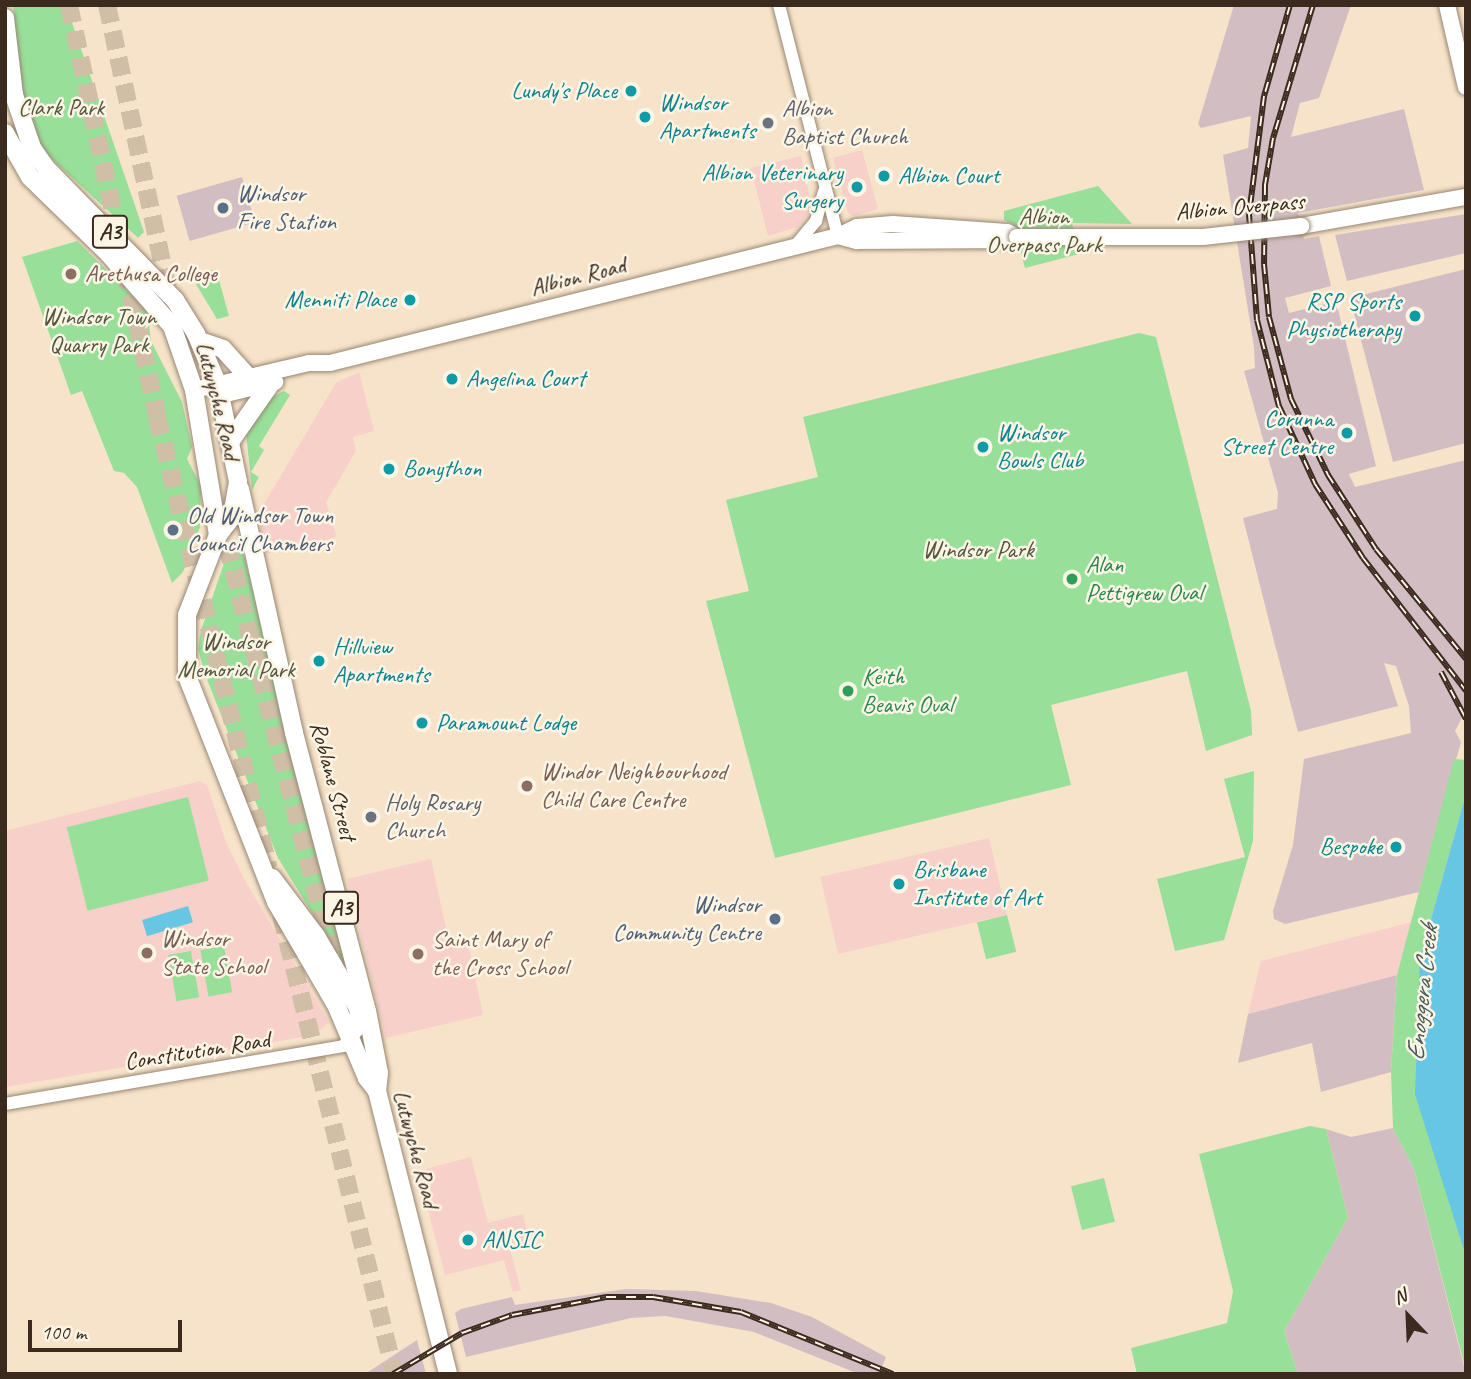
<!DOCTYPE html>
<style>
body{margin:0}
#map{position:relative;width:1471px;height:1379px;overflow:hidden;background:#f6e3c9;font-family:Caveat,sans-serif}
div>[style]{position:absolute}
.built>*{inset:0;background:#f7d0ca;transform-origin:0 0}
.industrial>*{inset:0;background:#d2bec2;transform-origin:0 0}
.green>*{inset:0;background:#98df99;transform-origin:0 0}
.water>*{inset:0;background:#66c6e4;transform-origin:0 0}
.highway-tunnel>*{height:18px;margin-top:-9px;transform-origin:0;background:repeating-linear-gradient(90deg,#d1bea7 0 18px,transparent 0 27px)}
.roads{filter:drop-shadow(0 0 2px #988674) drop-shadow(0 0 2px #988674)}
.minor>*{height:12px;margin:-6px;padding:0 6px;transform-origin:6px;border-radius:6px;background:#fff}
.major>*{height:16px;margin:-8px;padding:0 8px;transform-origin:8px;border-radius:8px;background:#fff}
.highway>*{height:18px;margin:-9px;padding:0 9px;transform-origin:9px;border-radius:9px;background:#fff}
.rail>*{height:6px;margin-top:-3px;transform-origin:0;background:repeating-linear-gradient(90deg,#fcf5e5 0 10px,#3b2a1e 0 20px);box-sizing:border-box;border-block:2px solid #3b2a1e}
.bridges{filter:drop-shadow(0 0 2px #988674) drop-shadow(0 0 2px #988674)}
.major-bridge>*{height:16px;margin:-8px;padding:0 8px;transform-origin:8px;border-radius:8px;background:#fff}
.dots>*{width:19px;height:19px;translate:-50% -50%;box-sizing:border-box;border:4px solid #fcf5e5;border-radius:50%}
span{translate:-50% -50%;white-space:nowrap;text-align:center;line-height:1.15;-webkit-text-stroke:5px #fcf5e5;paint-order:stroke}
.shield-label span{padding:2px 5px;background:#fcf5e5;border:2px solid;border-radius:5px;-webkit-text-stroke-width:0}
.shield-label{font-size:23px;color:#3b2a1e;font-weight:700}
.culture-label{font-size:24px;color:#0d838f}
.right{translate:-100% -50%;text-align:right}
.left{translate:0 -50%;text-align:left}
.park-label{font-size:24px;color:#52573d}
.worship-label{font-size:24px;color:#5b616d}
.service-label{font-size:24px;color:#4e5e75}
.street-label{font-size:24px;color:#3b2a1e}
.education-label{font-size:24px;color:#785e54}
.leisure-label{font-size:24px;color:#27864d}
.water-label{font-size:26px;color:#485959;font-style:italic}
.frame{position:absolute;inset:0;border:7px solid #3b2a1e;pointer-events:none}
.north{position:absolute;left:1373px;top:1281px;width:70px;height:70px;-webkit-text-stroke:5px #fcf5e5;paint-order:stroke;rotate:337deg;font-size:19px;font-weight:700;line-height:28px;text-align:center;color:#3b2a1e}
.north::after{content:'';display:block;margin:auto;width:24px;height:32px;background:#3b2a1e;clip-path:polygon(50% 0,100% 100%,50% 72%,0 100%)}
.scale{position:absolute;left:28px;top:1320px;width:154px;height:32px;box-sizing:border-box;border:4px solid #3b2a1e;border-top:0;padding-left:9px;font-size:21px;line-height:24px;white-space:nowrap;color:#3b2a1e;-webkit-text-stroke:5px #fcf5e5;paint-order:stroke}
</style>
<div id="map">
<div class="built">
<i style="clip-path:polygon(862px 150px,878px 209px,853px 216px,848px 213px,833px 158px)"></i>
<i style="clip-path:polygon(801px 156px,810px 198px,809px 213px,797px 227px,768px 236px,751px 168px)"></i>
<i style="clip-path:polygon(359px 372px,374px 431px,353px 437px,356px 451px,326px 502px,337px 537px,265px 554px,258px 514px,336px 383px)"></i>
<i style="clip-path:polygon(200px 781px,207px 785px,227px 845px,247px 884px,329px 1022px,315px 1035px,5px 1087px,5px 831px)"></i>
<i style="left:989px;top:838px;width:79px;height:173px;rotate:77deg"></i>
<i style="clip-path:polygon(431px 859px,449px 942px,467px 938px,483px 1015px,386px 1038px,347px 879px)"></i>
<i style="clip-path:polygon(1412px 922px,1397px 975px,1248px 1014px,1261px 961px)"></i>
<i style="clip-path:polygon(471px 1157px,488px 1223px,523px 1214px,529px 1240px,509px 1245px,521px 1290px,513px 1292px,504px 1260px,445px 1275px,418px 1171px)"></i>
</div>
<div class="industrial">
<i style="clip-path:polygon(1234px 5px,1351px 5px,1319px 98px,1300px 103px,1291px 137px,1404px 109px,1424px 190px,1298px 213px,1304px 239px,1319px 236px,1331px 286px,1285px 298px,1289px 313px,1336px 301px,1376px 466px,1349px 474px,1355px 487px,1466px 460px,1466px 710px,1455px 731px,1461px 742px,1419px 892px,1285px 924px,1274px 919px,1273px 911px,1293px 845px,1304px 759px,1411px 733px,1409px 706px,1396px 666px,1384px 663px,1398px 706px,1298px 732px,1275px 645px,1243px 518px,1277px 509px,1278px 493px,1244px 371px,1255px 368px,1254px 347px,1223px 155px,1248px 148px,1251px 116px,1201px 128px,1198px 124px)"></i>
<i style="left:242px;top:177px;width:47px;height:68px;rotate:74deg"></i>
<i style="clip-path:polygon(1466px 214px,1466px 253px,1347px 281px,1335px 235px)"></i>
<i style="clip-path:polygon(1466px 269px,1466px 443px,1393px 462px,1350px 298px)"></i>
<i style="clip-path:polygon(1397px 975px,1391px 1072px,1321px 1092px,1312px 1043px,1238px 1063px,1248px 1014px)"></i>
<i style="clip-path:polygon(1393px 1128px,1414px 1169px,1466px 1374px,1298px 1374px,1284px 1331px,1348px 1218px,1326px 1129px,1351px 1137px)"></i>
<i style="clip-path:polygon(626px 1289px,696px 1291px,771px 1303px,812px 1317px,886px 1357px,879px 1374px,859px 1374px,754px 1332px,666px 1316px,631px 1318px,466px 1357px,455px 1313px,461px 1309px,512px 1297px,515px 1305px)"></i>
<i style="clip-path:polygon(417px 1340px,426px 1374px,365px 1374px)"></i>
</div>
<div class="green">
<i style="clip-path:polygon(13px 5px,66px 5px,144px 232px,138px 238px,44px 152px,22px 98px)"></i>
<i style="clip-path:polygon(1098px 186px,1132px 224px,1072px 223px,1079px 254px,1025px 268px,1013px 224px,1004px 220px,1004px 211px)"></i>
<i style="clip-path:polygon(77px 241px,147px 310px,151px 341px,182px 402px,192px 447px,187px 459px,201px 486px,200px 527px,183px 572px,172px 583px,137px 487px,124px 473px,114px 471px,82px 391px,71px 395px,22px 257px)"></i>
<i style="clip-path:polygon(216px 269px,229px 316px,217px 319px,191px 276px)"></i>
<i style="clip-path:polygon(1139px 333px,1156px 337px,1251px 711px,1252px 735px,1206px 751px,1187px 671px,1051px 705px,1071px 785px,775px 858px,706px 601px,749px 591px,726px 500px,818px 477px,803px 417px)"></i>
<i style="clip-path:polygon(284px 391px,290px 395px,259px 446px,264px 450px,251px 472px,259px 477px,252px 490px,246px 433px,268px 399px)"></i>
<i style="clip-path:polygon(230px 546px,239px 546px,243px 552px,348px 963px,344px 964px,278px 858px,206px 677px,198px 649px,201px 630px)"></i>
<i style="clip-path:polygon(1454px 759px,1466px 760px,1466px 794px,1420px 958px,1448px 1198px,1466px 1257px,1466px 1371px,1414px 1169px,1393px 1128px,1391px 1072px,1397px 975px)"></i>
<i style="clip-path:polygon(1254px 771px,1253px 841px,1224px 940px,1175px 951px,1157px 879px,1245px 857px,1224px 779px)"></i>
<i style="left:188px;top:797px;width:86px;height:125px;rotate:76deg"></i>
<i style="left:1007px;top:915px;width:38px;height:31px;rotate:76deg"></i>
<i style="left:224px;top:946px;width:47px;height:24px;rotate:80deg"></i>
<i style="left:191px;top:951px;width:47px;height:23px;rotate:80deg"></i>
<i style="clip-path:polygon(1310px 1126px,1326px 1129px,1348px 1218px,1284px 1331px,1298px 1374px,1137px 1374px,1131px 1348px,1227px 1323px,1233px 1291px,1199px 1154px)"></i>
<i style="left:1104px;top:1178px;width:45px;height:34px;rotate:76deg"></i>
</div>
<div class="water">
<i style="clip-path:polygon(1466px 794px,1466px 1257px,1415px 1094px,1420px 958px)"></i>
<i style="left:188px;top:906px;width:17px;height:48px;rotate:73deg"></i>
</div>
<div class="highway-tunnel">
<i style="left:69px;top:5px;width:421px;rotate:77.9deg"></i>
<i style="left:157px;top:417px;width:465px;rotate:76.1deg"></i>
<i style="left:107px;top:5px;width:301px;rotate:77.9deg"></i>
<i style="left:220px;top:518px;width:458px;rotate:75.6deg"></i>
<i style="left:281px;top:915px;width:473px;rotate:76.1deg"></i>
</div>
<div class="roads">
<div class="minor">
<i style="left:779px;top:5px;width:238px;rotate:75.7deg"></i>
<i style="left:795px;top:246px;width:33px;rotate:-50deg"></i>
<i style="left:816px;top:221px;width:30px;rotate:-75deg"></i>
<i style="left:5px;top:1104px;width:343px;rotate:-9.7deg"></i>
<i style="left:343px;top:1046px;width:21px;rotate:-47deg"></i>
<i style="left:357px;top:1031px;width:30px;rotate:-94deg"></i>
</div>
<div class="major">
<i style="left:1447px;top:5px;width:84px;rotate:77deg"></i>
<i style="left:1301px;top:226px;width:168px;rotate:-10deg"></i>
<i style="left:838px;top:236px;width:20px;rotate:15deg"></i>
<i style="left:857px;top:241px;width:152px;rotate:-0.4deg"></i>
<i style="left:194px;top:390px;width:118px;rotate:-13.2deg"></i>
<i style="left:309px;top:363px;width:21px"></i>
<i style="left:330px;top:363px;width:524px;rotate:-14.04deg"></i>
<i style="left:838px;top:236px;width:21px;rotate:-25deg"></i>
<i style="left:857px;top:227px;width:36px;rotate:-5deg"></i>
<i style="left:893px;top:224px;width:114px;rotate:4deg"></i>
<i style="left:1007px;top:232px;width:11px;rotate:27deg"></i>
<i style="left:222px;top:395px;width:55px;rotate:-13.8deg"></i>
</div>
<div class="highway">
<i style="left:5px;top:18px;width:78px;rotate:83.3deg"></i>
<i style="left:14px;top:95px;width:56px;rotate:71.2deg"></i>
<i style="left:32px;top:148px;width:24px;rotate:55deg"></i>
<i style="left:46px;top:168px;width:185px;rotate:45.7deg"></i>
<i style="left:175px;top:300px;width:40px;rotate:58deg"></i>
<i style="left:196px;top:334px;width:56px;rotate:66.7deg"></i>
<i style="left:218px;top:385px;width:99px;rotate:78.3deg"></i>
<i style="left:238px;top:482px;width:36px;rotate:100deg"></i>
<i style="left:232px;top:517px;width:23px;rotate:128deg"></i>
<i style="left:218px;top:535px;width:86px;rotate:111.2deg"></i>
<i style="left:187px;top:615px;width:61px;rotate:90deg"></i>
<i style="left:187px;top:676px;width:243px;rotate:68.5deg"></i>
<i style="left:276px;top:902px;width:121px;rotate:59.8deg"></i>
<i style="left:337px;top:1007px;width:77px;rotate:67.1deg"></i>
<i style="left:367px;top:1078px;width:16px;rotate:52deg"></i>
<i style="left:377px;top:1091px;width:292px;rotate:75.9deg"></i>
<i style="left:5px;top:133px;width:51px;rotate:60.4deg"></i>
<i style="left:30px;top:177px;width:109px;rotate:44.3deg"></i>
<i style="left:108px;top:253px;width:97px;rotate:48.8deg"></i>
<i style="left:172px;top:326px;width:68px;rotate:71deg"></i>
<i style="left:194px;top:390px;width:147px;rotate:80.6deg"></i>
<i style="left:200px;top:341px;width:24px;rotate:19deg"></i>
<i style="left:223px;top:349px;width:39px;rotate:48deg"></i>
<i style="left:232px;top:439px;width:68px;rotate:-55.1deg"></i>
<i style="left:240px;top:489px;width:250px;rotate:77.5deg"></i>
<i style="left:294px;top:733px;width:287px;rotate:75.3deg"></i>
<i style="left:367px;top:1011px;width:63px;rotate:79deg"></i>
<i style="left:379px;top:1073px;width:18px;rotate:96deg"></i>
<i style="left:272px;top:878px;width:73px;rotate:52.8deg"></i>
<i style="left:316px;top:936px;width:83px;rotate:59.7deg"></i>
</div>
</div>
<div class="rail">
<i style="left:1290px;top:5px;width:95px;rotate:105.9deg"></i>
<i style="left:1264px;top:96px;width:119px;rotate:97.2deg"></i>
<i style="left:1249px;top:214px;width:106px;rotate:85.7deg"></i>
<i style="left:1257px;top:320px;width:89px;rotate:75.7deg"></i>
<i style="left:1279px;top:406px;width:86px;rotate:65.2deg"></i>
<i style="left:1315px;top:484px;width:88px;rotate:57deg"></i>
<i style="left:1363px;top:558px;width:168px;rotate:52.2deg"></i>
<i style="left:1313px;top:5px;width:139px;rotate:106.7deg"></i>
<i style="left:1273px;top:138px;width:48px;rotate:99.7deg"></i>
<i style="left:1265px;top:185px;width:79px;rotate:90.7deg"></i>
<i style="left:1264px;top:264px;width:53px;rotate:84.6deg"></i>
<i style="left:1269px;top:317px;width:85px;rotate:75deg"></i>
<i style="left:1291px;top:399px;width:85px;rotate:64deg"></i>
<i style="left:1328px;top:475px;width:88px;rotate:57deg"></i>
<i style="left:1376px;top:549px;width:142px;rotate:50.7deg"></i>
<i style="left:1441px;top:672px;width:53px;rotate:62deg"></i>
<i style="left:393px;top:1374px;width:80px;rotate:-30.7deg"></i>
<i style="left:462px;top:1333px;width:53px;rotate:-19.8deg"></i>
<i style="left:512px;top:1315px;width:96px;rotate:-10.8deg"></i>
<i style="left:606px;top:1297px;width:47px"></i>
<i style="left:653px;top:1297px;width:89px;rotate:9.7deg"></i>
<i style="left:741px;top:1312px;width:164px;rotate:22.2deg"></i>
</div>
<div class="bridges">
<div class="major-bridge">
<i style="left:1017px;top:237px;width:186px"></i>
<i style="left:1203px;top:237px;width:99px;rotate:-6.4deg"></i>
</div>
</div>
<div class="dots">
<i style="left:631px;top:91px;background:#0f9aa8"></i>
<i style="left:645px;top:117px;background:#0f9aa8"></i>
<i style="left:768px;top:123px;background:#6b7280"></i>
<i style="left:884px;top:176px;background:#0f9aa8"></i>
<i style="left:857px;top:187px;background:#0f9aa8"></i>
<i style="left:223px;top:208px;background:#5c6f8a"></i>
<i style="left:71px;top:274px;background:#8d6e63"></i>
<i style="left:410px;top:300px;background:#0f9aa8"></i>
<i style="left:1415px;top:316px;background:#0f9aa8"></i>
<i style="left:452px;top:379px;background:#0f9aa8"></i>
<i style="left:1347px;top:433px;background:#0f9aa8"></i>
<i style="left:983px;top:447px;background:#0f9aa8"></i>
<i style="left:389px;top:469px;background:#0f9aa8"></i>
<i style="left:173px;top:530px;background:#5c6f8a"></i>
<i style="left:1072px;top:579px;background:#2e9e5b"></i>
<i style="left:319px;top:661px;background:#0f9aa8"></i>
<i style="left:848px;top:691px;background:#2e9e5b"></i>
<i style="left:422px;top:723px;background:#0f9aa8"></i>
<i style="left:527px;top:786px;background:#8d6e63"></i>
<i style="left:371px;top:817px;background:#6b7280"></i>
<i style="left:1396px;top:847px;background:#0f9aa8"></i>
<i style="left:899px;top:884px;background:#0f9aa8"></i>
<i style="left:775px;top:919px;background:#5c6f8a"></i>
<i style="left:147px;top:953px;background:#8d6e63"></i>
<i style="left:418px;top:954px;background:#8d6e63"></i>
<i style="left:468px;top:1240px;background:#0f9aa8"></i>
</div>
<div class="shield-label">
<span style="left:110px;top:232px">A3</span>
<span style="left:341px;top:908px">A3</span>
</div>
<div class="culture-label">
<span class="right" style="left:617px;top:91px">Lundy's Place</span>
<span class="left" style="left:659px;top:117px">Windsor<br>Apartments</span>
<span class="right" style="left:843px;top:187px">Albion Veterinary<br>Surgery</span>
<span class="left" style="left:898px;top:176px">Albion Court</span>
<span class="right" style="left:396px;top:300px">Menniti Place</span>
<span class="right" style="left:1401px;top:316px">RSP Sports<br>Physiotherapy</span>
<span class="left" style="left:466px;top:379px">Angelina Court</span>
<span class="right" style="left:1333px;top:433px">Corunna<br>Street Centre</span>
<span class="left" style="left:997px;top:447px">Windsor<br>Bowls Club</span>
<span class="left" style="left:403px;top:469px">Bonython</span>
<span class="left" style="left:333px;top:661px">Hillview<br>Apartments</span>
<span class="left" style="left:436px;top:723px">Paramount Lodge</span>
<span class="right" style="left:1382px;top:847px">Bespoke</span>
<span class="left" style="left:913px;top:884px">Brisbane<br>Institute of Art</span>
<span class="left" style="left:482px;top:1240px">ANSIC</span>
</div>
<div class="park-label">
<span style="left:61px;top:108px">Clark Park</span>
<span style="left:1044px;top:231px">Albion<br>Overpass Park</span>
<span style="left:99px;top:331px">Windsor Town<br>Quarry Park</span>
<span style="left:978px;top:550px">Windsor Park</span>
<span style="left:236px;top:656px">Windsor<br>Memorial Park</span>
</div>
<div class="worship-label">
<span class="left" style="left:782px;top:123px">Albion<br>Baptist Church</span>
<span class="left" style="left:385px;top:817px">Holy Rosary<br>Church</span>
</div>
<div class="service-label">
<span class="left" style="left:237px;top:208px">Windsor<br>Fire Station</span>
<span class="left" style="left:187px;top:530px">Old Windsor Town<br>Council Chambers</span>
<span class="right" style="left:761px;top:919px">Windsor<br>Community Centre</span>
</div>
<div class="street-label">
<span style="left:1240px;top:207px;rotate:-5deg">Albion Overpass</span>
<span style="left:578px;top:277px;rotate:-14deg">Albion Road</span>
<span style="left:218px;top:401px;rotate:76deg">Lutwyche Road</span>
<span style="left:333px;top:781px;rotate:75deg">Roblane Street</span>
<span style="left:197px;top:1051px;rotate:-9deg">Constitution Road</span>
<span style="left:416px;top:1149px;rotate:75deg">Lutwyche Road</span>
</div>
<div class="education-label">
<span class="left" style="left:85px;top:274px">Arethusa College</span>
<span class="left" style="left:541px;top:786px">Windor Neighbourhood<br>Child Care Centre</span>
<span class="left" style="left:161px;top:953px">Windsor<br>State School</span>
<span class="left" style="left:432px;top:954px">Saint Mary of<br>the Cross School</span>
</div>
<div class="leisure-label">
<span class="left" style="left:1086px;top:579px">Alan<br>Pettigrew Oval</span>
<span class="left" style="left:862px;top:691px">Keith<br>Beavis Oval</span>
</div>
<div class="water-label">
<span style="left:1422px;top:993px;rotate:-84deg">Enoggera Creek</span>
</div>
<div class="frame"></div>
<div class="north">N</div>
<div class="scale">100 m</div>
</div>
